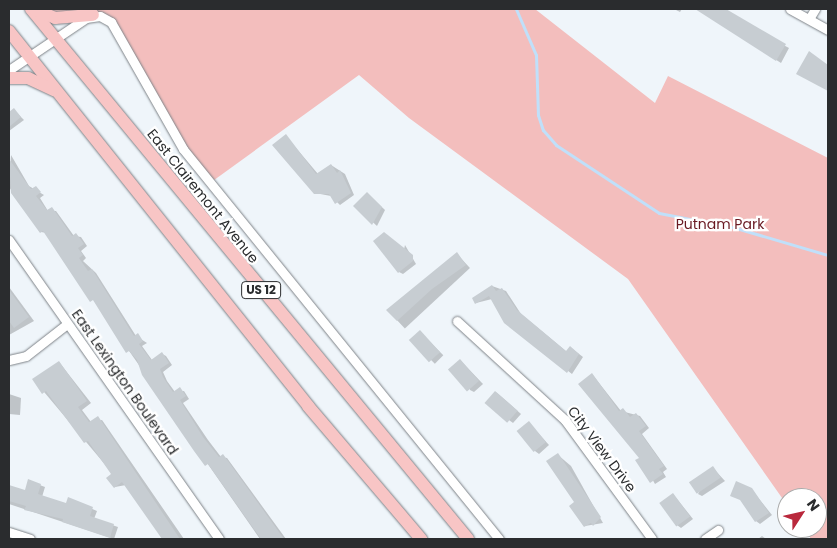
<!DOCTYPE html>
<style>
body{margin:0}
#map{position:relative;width:837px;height:548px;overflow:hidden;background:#eff5fa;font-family:Poppins,sans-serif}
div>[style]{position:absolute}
.green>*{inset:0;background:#f3bebd}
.shadow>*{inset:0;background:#0003;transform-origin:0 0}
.stream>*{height:3px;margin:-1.5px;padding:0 1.5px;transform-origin:1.5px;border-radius:1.5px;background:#c0e0fa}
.building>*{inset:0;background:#c7cdd2;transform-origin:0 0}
.roads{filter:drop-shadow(0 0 1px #7e8388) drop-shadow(0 0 1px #7e8388)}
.street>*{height:9px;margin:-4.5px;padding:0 4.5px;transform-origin:4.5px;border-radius:4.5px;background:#fff}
.primary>*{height:12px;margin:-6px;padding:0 6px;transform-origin:6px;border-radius:6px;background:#f8c5c5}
span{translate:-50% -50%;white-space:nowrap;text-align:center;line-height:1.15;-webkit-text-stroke:4.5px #fff;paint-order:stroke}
.shield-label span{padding:1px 4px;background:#fff;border:1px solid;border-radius:4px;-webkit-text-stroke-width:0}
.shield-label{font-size:12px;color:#2a2c2e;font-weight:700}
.street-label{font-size:14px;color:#2a2c2e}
.park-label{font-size:14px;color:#691922}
.frame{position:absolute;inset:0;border:10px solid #2a2c2e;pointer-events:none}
.north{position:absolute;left:777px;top:488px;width:50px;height:50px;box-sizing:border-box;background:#fff;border:1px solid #aaabab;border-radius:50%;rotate:55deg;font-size:14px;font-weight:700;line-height:20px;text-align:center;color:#2a2c2e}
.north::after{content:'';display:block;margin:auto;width:18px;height:22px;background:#b9283c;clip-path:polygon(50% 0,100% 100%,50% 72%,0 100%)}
</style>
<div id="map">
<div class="green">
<i style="clip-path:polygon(34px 9px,535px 9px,655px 103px,668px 76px,828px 158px,828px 539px,811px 539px,803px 528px,817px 528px,817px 498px,787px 498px,787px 505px,628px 279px,409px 118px,359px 75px,210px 183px,183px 149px,111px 22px)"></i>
</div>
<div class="shadow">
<i style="clip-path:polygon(674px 9px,682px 9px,680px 12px)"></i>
<i style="clip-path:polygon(697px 9px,717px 9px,789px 48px,781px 63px)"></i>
<i style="clip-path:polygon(14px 110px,24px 120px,9px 131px,9px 113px)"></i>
<i style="clip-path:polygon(286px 136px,318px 174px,331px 165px,345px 174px,354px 195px,340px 205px,331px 196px,315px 193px)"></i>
<i style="clip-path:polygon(11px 155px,29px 186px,44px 195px,40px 198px,48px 211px,56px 211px,74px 236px,81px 237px,87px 246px,81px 251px,86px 258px,83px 261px,96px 273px,136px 336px,147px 343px,142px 346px,152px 360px,162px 354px,166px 356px,172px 365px,163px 372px,167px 381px,175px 392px,184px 391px,189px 399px,183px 403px,208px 440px,221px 457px,227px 458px,286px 539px,260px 539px,47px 233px,41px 232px,9px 187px)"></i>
<i style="clip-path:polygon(367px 193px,385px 210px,377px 226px,355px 206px)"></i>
<i style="clip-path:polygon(405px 245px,416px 264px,403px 274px,399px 272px)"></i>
<i style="left:457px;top:254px;width:19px;height:89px;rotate:47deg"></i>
<i style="clip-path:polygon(492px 286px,506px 291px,521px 314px,567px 352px,570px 347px,583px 357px,572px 374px,505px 322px,492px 299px,476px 303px)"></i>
<i style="clip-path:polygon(9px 287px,34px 321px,9px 335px)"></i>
<i style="left:420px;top:332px;width:33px;height:12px;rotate:45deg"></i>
<i style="clip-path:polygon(460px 360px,483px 384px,474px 392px,470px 390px)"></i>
<i style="clip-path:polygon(59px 362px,91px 403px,82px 410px,91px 422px,102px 420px,184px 539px,164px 539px,126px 485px,115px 487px,108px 478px,113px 474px,34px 380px)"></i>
<i style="clip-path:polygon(592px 374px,621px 411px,640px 416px,649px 428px,642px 434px,667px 469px,663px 472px,666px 477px,655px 484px)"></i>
<i style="clip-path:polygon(496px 392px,521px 414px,513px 423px,509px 420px)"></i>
<i style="clip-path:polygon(9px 394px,21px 398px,20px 415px,9px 414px)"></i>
<i style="clip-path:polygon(529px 423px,549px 445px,539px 454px,535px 451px)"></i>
<i style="clip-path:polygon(558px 455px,571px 466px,603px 523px,585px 526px)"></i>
<i style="clip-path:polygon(713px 468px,725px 481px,702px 496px,698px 494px)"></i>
<i style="clip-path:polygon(29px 481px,45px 487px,42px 497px,67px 505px,69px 499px,97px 511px,94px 519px,118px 527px,114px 539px,9px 504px,9px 487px,25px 492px)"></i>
<i style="clip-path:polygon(751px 489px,772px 515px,760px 524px,756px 521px)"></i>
<i style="clip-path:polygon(673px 494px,693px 519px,681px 528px,677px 525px)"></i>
<i style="clip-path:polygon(762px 536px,766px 539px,758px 539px)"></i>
</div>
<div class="stream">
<i style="left:516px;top:9px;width:50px;rotate:66.5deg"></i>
<i style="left:536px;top:55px;width:60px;rotate:88.1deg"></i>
<i style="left:538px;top:115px;width:16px;rotate:72deg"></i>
<i style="left:543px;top:130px;width:20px;rotate:49deg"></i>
<i style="left:556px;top:145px;width:123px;rotate:33.4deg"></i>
<i style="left:659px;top:213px;width:78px;rotate:11deg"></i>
<i style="left:736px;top:228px;width:96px;rotate:16.4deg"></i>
</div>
<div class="building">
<i style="clip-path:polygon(695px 9px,726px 9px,786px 44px,776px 61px)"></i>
<i style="clip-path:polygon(809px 51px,828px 65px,828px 91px,796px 74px)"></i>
<i style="clip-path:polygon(14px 108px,21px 117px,9px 127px,9px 112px)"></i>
<i style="clip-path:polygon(286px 134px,316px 174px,331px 164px,337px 173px,340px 170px,351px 193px,335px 204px,329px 194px,314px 194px,272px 145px)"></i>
<i style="clip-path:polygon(9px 159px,31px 189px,36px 186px,41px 192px,36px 196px,47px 210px,52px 207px,72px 236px,76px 233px,84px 244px,78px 248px,83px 255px,79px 258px,88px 271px,92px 269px,134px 336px,138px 333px,143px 341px,139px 344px,151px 360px,162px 352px,169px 363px,160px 369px,163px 377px,173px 392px,180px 387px,186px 396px,180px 400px,203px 437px,219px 457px,223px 454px,284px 539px,261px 539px,208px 464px,205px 466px,194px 451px,142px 375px,137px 360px,129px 351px,126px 353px,93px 300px,90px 302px,43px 231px,40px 233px,11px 193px)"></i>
<i style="clip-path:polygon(367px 192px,382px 207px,372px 225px,353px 206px)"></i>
<i style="clip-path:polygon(384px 232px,413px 255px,413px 261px,398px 273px,373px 241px)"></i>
<i style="clip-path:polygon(457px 252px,466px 265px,432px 289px,397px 321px,386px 310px)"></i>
<i style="clip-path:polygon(492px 285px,496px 291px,502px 288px,517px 310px,566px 351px,570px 346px,579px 354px,567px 373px,504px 323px,489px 296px,475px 304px,472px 298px)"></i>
<i style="clip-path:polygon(9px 290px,29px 317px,14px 328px,9px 321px)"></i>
<i style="left:420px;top:330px;width:30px;height:15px;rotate:48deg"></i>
<i style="left:460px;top:359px;width:29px;height:16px;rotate:49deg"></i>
<i style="clip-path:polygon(59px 361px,87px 401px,78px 407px,89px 422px,98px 416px,180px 539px,162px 539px,122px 482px,114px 488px,106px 478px,111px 474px,88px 441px,84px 443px,46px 391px,42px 394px,32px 379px)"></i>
<i style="clip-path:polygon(592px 373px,619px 411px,623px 408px,630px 417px,636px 413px,646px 426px,639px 431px,664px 466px,659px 469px,663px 474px,650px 483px,635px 460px,639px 458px,578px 384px)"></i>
<i style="left:495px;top:391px;width:30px;height:16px;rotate:41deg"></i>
<i style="left:529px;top:421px;width:27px;height:16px;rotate:51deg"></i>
<i style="clip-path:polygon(558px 453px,601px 517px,593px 526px,591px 523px,584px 527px,569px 506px,574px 502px,546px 461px)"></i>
<i style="left:713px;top:466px;width:14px;height:29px;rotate:56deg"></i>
<i style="clip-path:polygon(28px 479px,41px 484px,38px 494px,66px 503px,68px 497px,93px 507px,90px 516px,114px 524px,110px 538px,62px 522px,63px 519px,24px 510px,26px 506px,9px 501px,9px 485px,25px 490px)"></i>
<i style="clip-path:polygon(736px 481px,752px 488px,769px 513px,755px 522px,740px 500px,730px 496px)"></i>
<i style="left:673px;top:493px;width:29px;height:17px;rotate:54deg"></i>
</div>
<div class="roads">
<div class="street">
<i style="left:790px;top:9px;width:43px;rotate:28.9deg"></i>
<i style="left:809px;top:19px;width:12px;rotate:-59deg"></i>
<i style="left:9px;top:70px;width:93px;rotate:-34deg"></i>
<i style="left:86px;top:18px;width:14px;rotate:-8deg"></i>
<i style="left:100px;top:16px;width:13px;rotate:29deg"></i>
<i style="left:111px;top:22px;width:146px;rotate:60.4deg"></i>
<i style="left:183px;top:149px;width:502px;rotate:50.98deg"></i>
<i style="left:9px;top:240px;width:365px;rotate:54.9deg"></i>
<i style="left:457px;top:321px;width:147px;rotate:42.5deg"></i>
<i style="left:565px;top:420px;width:147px;rotate:53.8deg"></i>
<i style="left:9px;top:360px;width:17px;rotate:-13deg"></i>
<i style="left:26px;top:356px;width:52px;rotate:-38deg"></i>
<i style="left:9px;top:532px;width:22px;rotate:18deg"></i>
<i style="left:705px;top:539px;width:16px;rotate:-35deg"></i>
</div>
<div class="primary">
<i style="left:31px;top:9px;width:687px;rotate:50.49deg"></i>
<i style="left:34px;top:9px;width:23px;rotate:23deg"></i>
<i style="left:55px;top:18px;width:38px;rotate:-5deg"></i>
<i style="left:9px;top:31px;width:480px;rotate:51.4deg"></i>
<i style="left:308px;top:406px;width:175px;rotate:49.6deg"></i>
<i style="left:9px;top:78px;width:19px"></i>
<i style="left:28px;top:78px;width:29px;rotate:25deg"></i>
</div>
</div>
<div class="shield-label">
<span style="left:261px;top:290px">US 12</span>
</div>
<div class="street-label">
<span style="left:203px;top:196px;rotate:51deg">East Clairemont Avenue</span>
<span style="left:125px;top:382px;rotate:55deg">East Lexington Boulevard</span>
<span style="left:602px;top:449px;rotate:53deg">City View Drive</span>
</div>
<div class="park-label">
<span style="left:720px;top:224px">Putnam Park</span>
</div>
<div class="frame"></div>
<div class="north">N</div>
</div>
